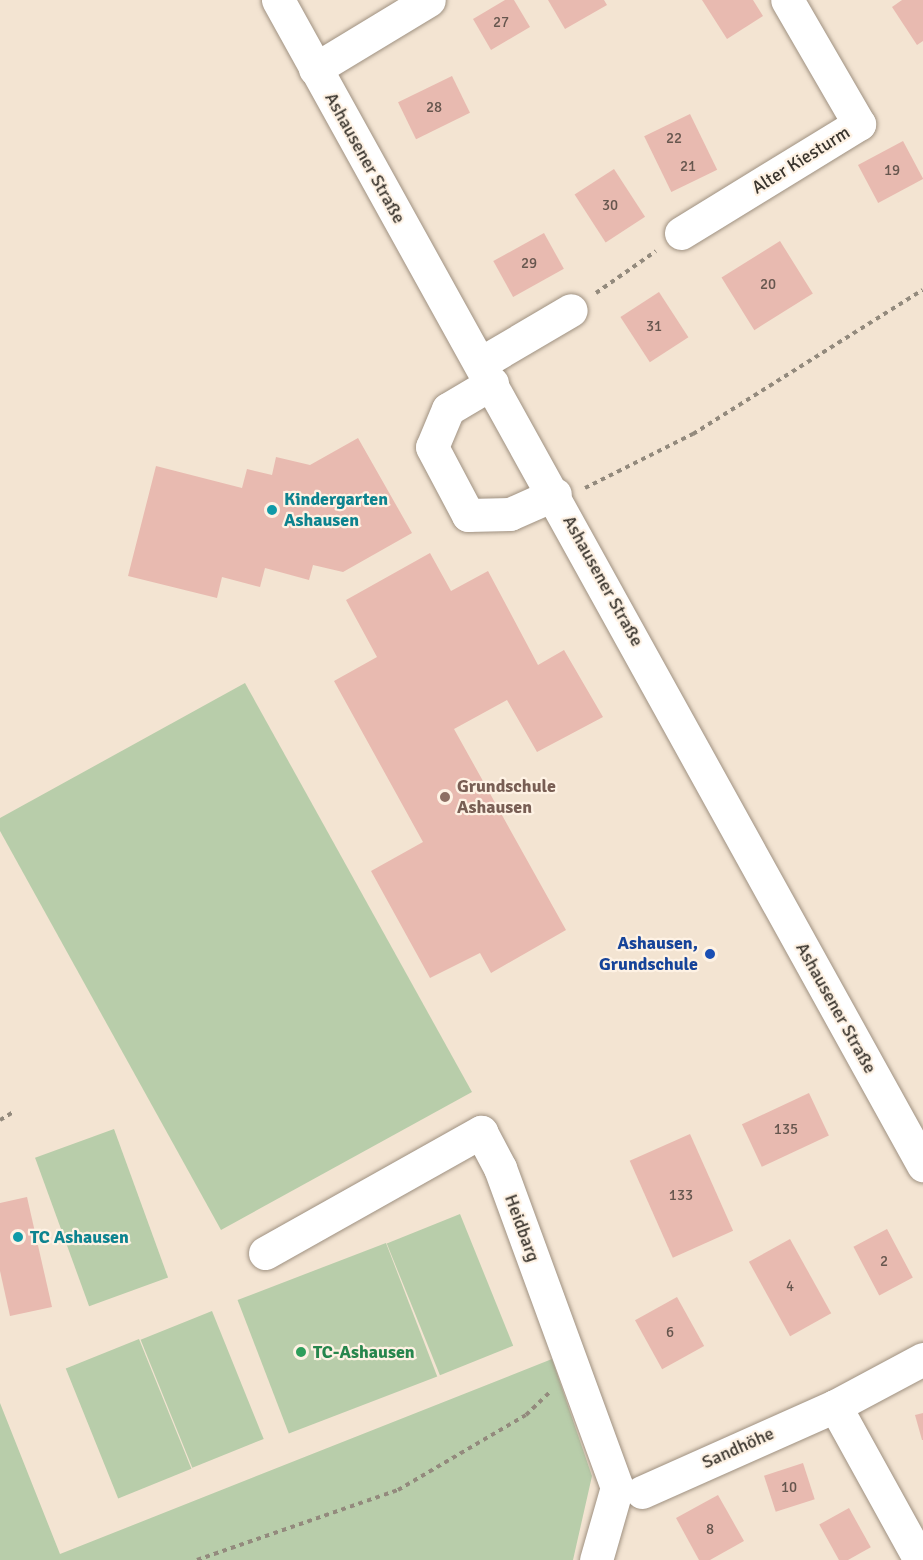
<!DOCTYPE html>
<meta charset="utf-8">
<style>
body{margin:0}
#map{position:relative;width:923px;height:1560px;overflow:hidden;background:#f3e4d2;font-family:Signika,sans-serif}
div>[style]{position:absolute}
.green>*{inset:0;background:#b8cdaa;transform-origin:0 0}
.building>*{inset:0;background:#e8bab0;transform-origin:0 0}
.path>*{height:4px;margin-top:-2px;transform-origin:0;background:repeating-linear-gradient(90deg,#938a7d 0 4.5px,transparent 0 9px)}
.roads{filter:drop-shadow(0 0 2px #9f9181) drop-shadow(0 0 2px #9f9181)}
.minor>*{height:33px;margin:-16.5px;padding:0 16.5px;transform-origin:16.5px;border-radius:16.5px;background:#fff}
.dots>*{width:16px;height:16px;translate:-50% -50%;box-sizing:border-box;border:3px solid #fef2e4;border-radius:50%}
span{translate:-50% -50%;white-space:nowrap;text-align:center;line-height:1.15;-webkit-text-stroke:4.5px #fef2e4;paint-order:stroke}
.number-label{font-size:15px;color:#66564e}
.number-label span{-webkit-text-stroke-width:0}
.street-label{font-size:18px;color:#3a352e}
.culture-label{font-size:18px;color:#0d838f;font-weight:700}
.left{translate:0 -50%;text-align:left}
.education-label{font-size:18px;color:#785e54;font-weight:700}
.transit-label{font-size:18px;color:#164399;font-weight:700}
.right{translate:-100% -50%;text-align:right}
.leisure-label{font-size:18px;color:#27864d;font-weight:700}
</style>
<div id="map">
<div class="green">
<i style="clip-path:polygon(245px 683px,472px 1092px,221px 1230px,0 831px,0 818px)"></i>
<i style="left:114px;top:1129px;width:158px;height:84px;rotate:70deg"></i>
<i style="left:460px;top:1214px;width:142px;height:79px;rotate:68deg"></i>
<i style="left:386px;top:1243px;width:143px;height:159px;rotate:69deg"></i>
<i style="left:212px;top:1311px;width:138px;height:77px;rotate:68deg"></i>
<i style="left:139px;top:1339px;width:140px;height:79px;rotate:68deg"></i>
<i style="clip-path:polygon(552px 1359px,592px 1476px,573px 1560px,0 1560px,0 1403px,60px 1554px)"></i>
</div>
<div class="building">
<i style="clip-path:polygon(505px 0,514px 0,530px 27px,491px 50px,473px 19px)"></i>
<i style="clip-path:polygon(548px 0,604px 0,607px 5px,565px 29px)"></i>
<i style="clip-path:polygon(702px 0,753px 0,763px 16px,727px 39px)"></i>
<i style="clip-path:polygon(902px 0,923px 0,923px 41px,917px 45px,892px 7px)"></i>
<i style="left:452px;top:76px;width:41px;height:60px;rotate:64deg"></i>
<i style="left:690px;top:114px;width:62px;height:51px;rotate:64deg"></i>
<i style="left:903px;top:141px;width:43px;height:51px;rotate:62deg"></i>
<i style="left:614px;top:169px;width:57px;height:47px;rotate:57deg"></i>
<i style="left:544px;top:233px;width:41px;height:58px;rotate:61deg"></i>
<i style="left:780px;top:241px;width:62px;height:69px;rotate:58deg"></i>
<i style="left:659px;top:292px;width:54px;height:46px;rotate:57deg"></i>
<i style="clip-path:polygon(358px 438px,412px 533px,343px 572px,313px 565px,309px 580px,265px 568px,260px 587px,222px 577px,217px 598px,128px 576px,156px 466px,242px 488px,247px 469px,272px 475px,276px 457px,310px 465px)"></i>
<i style="clip-path:polygon(430px 553px,451px 591px,488px 571px,538px 665px,564px 650px,603px 717px,537px 752px,507px 700px,454px 729px,566px 930px,491px 973px,480px 953px,430px 978px,371px 871px,423px 842px,334px 681px,377px 657px,346px 600px)"></i>
<i style="left:809px;top:1093px;width:47px;height:74px;rotate:65deg"></i>
<i style="left:690px;top:1134px;width:106px;height:66px;rotate:66deg"></i>
<i style="clip-path:polygon(27px 1197px,52px 1307px,10px 1316px,0 1271px,0 1203px)"></i>
<i style="left:887px;top:1229px;width:55px;height:38px;rotate:62deg"></i>
<i style="left:790px;top:1239px;width:85px;height:47px;rotate:61deg"></i>
<i style="left:677px;top:1297px;width:56px;height:48px;rotate:61deg"></i>
<i style="clip-path:polygon(923px 1413px,923px 1440px,922px 1440px,915px 1415px)"></i>
<i style="left:803px;top:1463px;width:38px;height:41px;rotate:72deg"></i>
<i style="clip-path:polygon(718px 1495px,744px 1541px,710px 1560px,699px 1560px,676px 1518px)"></i>
<i style="left:849px;top:1508px;width:45px;height:34px;rotate:61deg"></i>
</div>
<div class="path">
<i style="left:596px;top:293px;width:73px;rotate:-35deg"></i>
<i style="left:585px;top:488px;width:121px;rotate:-26.6deg"></i>
<i style="left:693px;top:434px;width:271px;rotate:-32.1deg"></i>
<i style="left:0;top:1120px;width:17px;rotate:-31deg"></i>
<i style="left:197px;top:1560px;width:213px;rotate:-19.2deg"></i>
<i style="left:398px;top:1490px;width:148px;rotate:-30.4deg"></i>
<i style="left:526px;top:1415px;width:33px;rotate:-44deg"></i>
</div>
<div class="roads">
<div class="minor">
<i style="left:278px;top:0;width:1332px;rotate:61.03deg"></i>
<i style="left:315px;top:69px;width:133px;rotate:-31.2deg"></i>
<i style="left:681px;top:233px;width:209px;rotate:-31.5deg"></i>
<i style="left:859px;top:124px;width:143px;rotate:-120.1deg"></i>
<i style="left:481px;top:363px;width:104px;rotate:-30.5deg"></i>
<i style="left:492px;top:383px;width:51px;rotate:149.4deg"></i>
<i style="left:448px;top:409px;width:41px;rotate:112.8deg"></i>
<i style="left:432px;top:447px;width:77px;rotate:62.1deg"></i>
<i style="left:468px;top:515px;width:42px;rotate:-1.4deg"></i>
<i style="left:510px;top:514px;width:49px;rotate:-24deg"></i>
<i style="left:265px;top:1253px;width:248px;rotate:-29.3deg"></i>
<i style="left:481px;top:1132px;width:41px;rotate:62.2deg"></i>
<i style="left:500px;top:1168px;width:340px;rotate:69.9deg"></i>
<i style="left:617px;top:1487px;width:76px;rotate:106deg"></i>
<i style="left:835px;top:1406px;width:176px;rotate:61.1deg"></i>
<i style="left:642px;top:1492px;width:211px;rotate:-24deg"></i>
<i style="left:835px;top:1406px;width:100px;rotate:-28.1deg"></i>
</div>
</div>
<div class="dots">
<i style="left:272px;top:510px;background:#0f9aa8"></i>
<i style="left:445px;top:797px;background:#8d6e63"></i>
<i style="left:710px;top:954px;background:#1a4fb4"></i>
<i style="left:18px;top:1237px;background:#0f9aa8"></i>
<i style="left:301px;top:1352px;background:#2e9e5b"></i>
</div>
<div class="number-label">
<span style="left:501px;top:23px">27</span>
<span style="left:434px;top:108px">28</span>
<span style="left:674px;top:139px">22</span>
<span style="left:688px;top:167px">21</span>
<span style="left:892px;top:171px">19</span>
<span style="left:610px;top:206px">30</span>
<span style="left:529px;top:264px">29</span>
<span style="left:768px;top:285px">20</span>
<span style="left:654px;top:327px">31</span>
<span style="left:786px;top:1130px">135</span>
<span style="left:681px;top:1196px">133</span>
<span style="left:884px;top:1262px">2</span>
<span style="left:790px;top:1287px">4</span>
<span style="left:670px;top:1333px">6</span>
<span style="left:789px;top:1488px">10</span>
<span style="left:710px;top:1530px">8</span>
</div>
<div class="street-label">
<span style="left:365px;top:158px;rotate:61deg">Ashausener Straße</span>
<span style="left:801px;top:160px;rotate:-32deg">Alter Kiesturm</span>
<span style="left:603px;top:581px;rotate:61deg">Ashausener Straße</span>
<span style="left:836px;top:1008px;rotate:61deg">Ashausener Straße</span>
<span style="left:522px;top:1228px;rotate:70deg">Heidbarg</span>
<span style="left:738px;top:1448px;rotate:-24deg">Sandhöhe</span>
</div>
<div class="culture-label">
<span class="left" style="left:284px;top:510px">Kindergarten<br>Ashausen</span>
<span class="left" style="left:30px;top:1237px">TC Ashausen</span>
</div>
<div class="education-label">
<span class="left" style="left:457px;top:797px">Grundschule<br>Ashausen</span>
</div>
<div class="transit-label">
<span class="right" style="left:698px;top:954px">Ashausen,<br>Grundschule</span>
</div>
<div class="leisure-label">
<span class="left" style="left:313px;top:1352px">TC-Ashausen</span>
</div>
</div>
